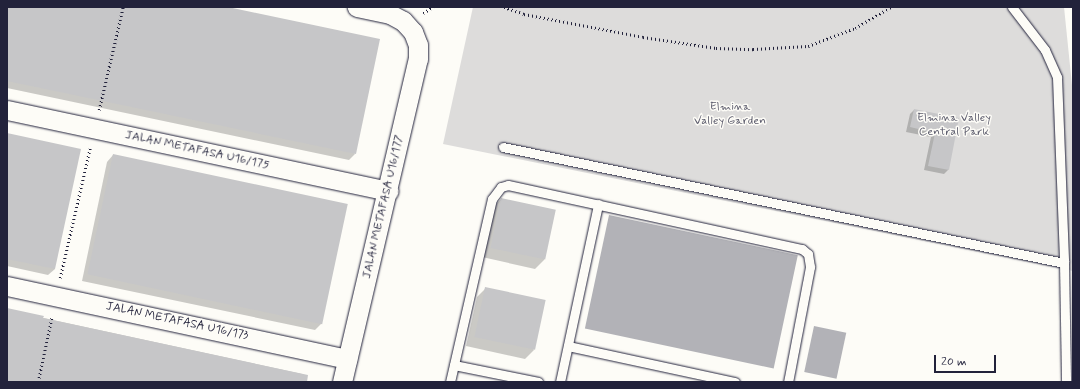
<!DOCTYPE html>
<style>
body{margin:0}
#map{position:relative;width:1080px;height:389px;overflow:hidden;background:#fdfcf7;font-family:Mynerve,sans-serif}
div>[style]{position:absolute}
.green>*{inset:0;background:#dddcdb}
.water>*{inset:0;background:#b2b2b7;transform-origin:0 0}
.shadow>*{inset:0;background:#0003}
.building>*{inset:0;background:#c6c6c8;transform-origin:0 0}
.path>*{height:2.5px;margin-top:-1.25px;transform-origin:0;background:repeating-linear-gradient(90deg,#22223b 0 1px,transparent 0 4px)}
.roads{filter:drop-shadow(0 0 1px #22223b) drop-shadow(0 0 1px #22223b)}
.service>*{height:9px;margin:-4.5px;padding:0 4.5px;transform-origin:4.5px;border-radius:4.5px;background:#fdfcf7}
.minor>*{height:19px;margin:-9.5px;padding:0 9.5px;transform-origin:9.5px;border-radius:9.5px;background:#fdfcf7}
span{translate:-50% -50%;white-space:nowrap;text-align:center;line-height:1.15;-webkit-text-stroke:3px #fdfcf7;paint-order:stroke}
.park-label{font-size:12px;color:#5a5a6b}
.street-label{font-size:12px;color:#22223b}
.frame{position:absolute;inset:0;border:8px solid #22223b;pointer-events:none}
.scale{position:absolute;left:934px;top:355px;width:62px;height:18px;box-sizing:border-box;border:2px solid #22223b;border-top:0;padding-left:5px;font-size:12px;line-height:14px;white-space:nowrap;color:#22223b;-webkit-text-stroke:3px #fdfcf7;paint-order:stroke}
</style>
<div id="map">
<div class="green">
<i style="clip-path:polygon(473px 7px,1064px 7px,1073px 95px,1073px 271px,443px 144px)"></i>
</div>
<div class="water">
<i style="left:609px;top:215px;width:193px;height:116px;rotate:12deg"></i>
<i style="left:814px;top:326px;width:33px;height:47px;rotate:12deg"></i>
</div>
<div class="shadow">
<i style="clip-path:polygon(7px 7px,221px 7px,355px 154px,349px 160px,7px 88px)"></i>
<i style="clip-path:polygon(914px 110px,958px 119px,948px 170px,944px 174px,924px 170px,931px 137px,906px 132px,910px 114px)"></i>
<i style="clip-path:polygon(7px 134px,55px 269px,48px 275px,7px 266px)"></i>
<i style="clip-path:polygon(113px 155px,322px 323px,315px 330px,82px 281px,107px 162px)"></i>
<i style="clip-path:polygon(501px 199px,555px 211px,544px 260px,535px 269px,482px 257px,492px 208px)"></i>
<i style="clip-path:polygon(486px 288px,534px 350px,525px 359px,466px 346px,477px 297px)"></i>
<i style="clip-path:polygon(7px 310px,302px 374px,300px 382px,7px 382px)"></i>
</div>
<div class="building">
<i style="clip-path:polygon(7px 7px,228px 7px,380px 39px,356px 154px,7px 81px)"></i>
<i style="clip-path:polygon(914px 109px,959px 118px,949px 170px,928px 166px,935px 133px,910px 127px)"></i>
<i style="clip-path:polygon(7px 133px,81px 149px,55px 269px,7px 259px)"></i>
<i style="left:113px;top:154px;width:240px;height:123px;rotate:12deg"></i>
<i style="left:501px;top:198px;width:56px;height:51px;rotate:12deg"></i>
<i style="left:485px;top:287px;width:62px;height:51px;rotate:12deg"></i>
<i style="clip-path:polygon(7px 308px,44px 316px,43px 318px,308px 375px,307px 382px,7px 382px)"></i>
</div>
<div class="path">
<i style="left:504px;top:7px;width:21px;rotate:19deg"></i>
<i style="left:524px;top:14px;width:121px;rotate:10.9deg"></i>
<i style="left:643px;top:37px;width:74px;rotate:8.6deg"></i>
<i style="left:716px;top:48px;width:37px;rotate:2deg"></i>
<i style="left:753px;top:49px;width:55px;rotate:-3.1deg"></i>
<i style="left:808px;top:46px;width:50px;rotate:-21deg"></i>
<i style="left:855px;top:28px;width:42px;rotate:-30.3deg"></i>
<i style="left:423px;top:13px;width:12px;rotate:-31deg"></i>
<i style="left:99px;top:110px;width:106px;rotate:-76.9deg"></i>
<i style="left:60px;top:278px;width:133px;rotate:-77deg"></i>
<i style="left:38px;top:382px;width:67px;rotate:-78deg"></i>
</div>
<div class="roads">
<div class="service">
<i style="left:1012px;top:7px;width:54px;rotate:52.5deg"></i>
<i style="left:1045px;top:50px;width:30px;rotate:66deg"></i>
<i style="left:1057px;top:77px;width:186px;rotate:87.8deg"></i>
<i style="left:503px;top:147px;width:573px;rotate:11.68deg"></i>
<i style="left:1064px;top:263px;width:119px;rotate:89deg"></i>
<i style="left:568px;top:346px;width:171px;rotate:12.2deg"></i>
<i style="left:454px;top:365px;width:86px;rotate:11.4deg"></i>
<i style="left:450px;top:382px;width:188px;rotate:-77.1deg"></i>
<i style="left:492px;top:199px;width:15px;rotate:-53deg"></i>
<i style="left:501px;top:187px;width:7px;rotate:-16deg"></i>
<i style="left:508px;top:185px;width:301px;rotate:12.3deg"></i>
<i style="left:802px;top:249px;width:8px;rotate:40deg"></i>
<i style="left:808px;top:254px;width:13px;rotate:81deg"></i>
<i style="left:810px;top:267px;width:117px;rotate:100.8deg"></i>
<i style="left:560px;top:382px;width:182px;rotate:-77.9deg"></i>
</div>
<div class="minor">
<i style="left:7px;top:110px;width:390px;rotate:12deg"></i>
<i style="left:7px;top:286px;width:348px;rotate:12.1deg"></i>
<i style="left:342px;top:382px;width:332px;rotate:-76.8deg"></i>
<i style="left:418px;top:59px;width:14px;rotate:-90deg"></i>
<i style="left:418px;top:45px;width:14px;rotate:-111deg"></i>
<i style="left:413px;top:32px;width:15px;rotate:-132deg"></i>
<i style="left:403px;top:21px;width:15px;rotate:-152deg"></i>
<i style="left:390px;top:14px;width:34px;rotate:-168deg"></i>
</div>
</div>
<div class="park-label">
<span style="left:730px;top:115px">Elmina<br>Valley Garden</span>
<span style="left:954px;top:126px">Elmina Valley<br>Central Park</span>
</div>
<div class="street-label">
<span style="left:197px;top:151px;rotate:12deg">JALAN METAFASA U16/175</span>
<span style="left:384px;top:207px;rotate:-77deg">JALAN METAFASA U16/177</span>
<span style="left:177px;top:322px;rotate:12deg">JALAN METAFASA U16/173</span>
</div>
<div class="frame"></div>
<div class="scale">20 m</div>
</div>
